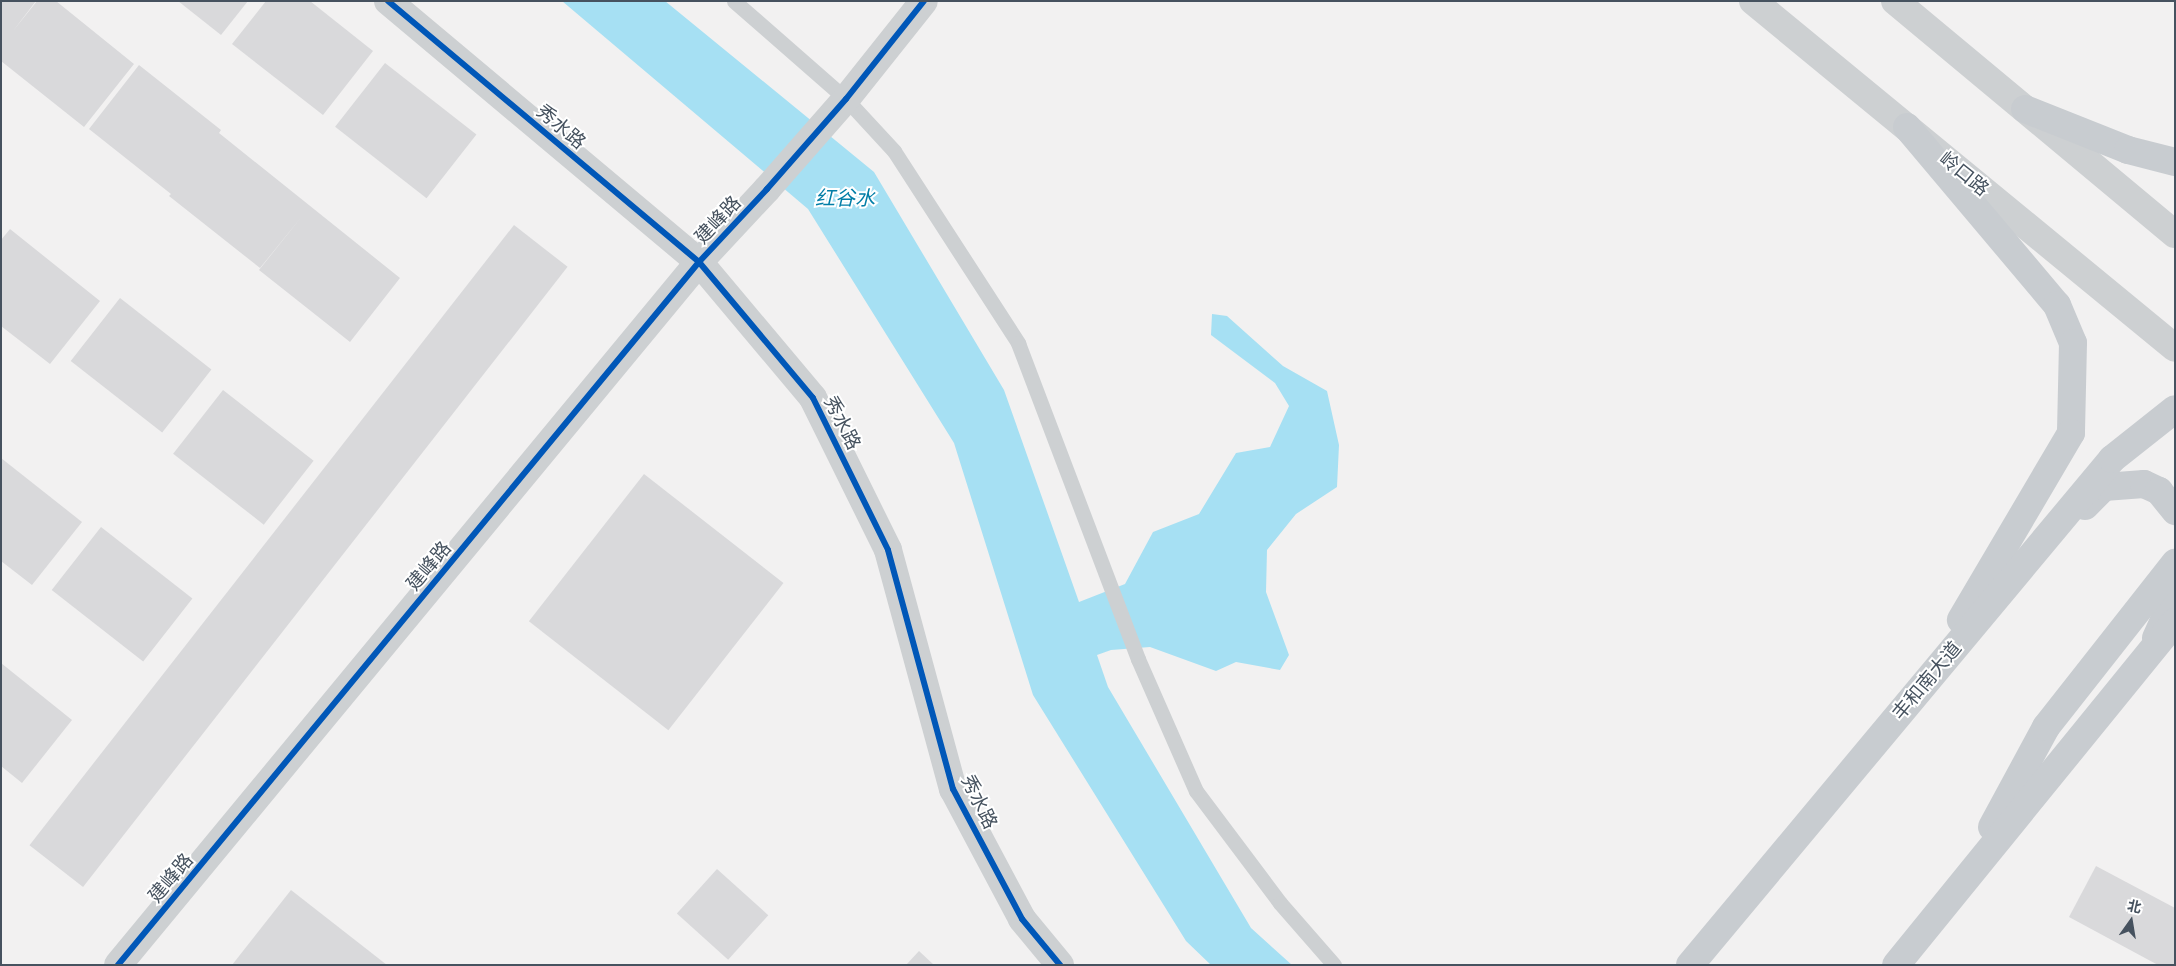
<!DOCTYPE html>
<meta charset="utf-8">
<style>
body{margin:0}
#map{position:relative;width:2176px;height:966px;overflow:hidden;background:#f2f1f1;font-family:Jost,"Noto Sans SC",sans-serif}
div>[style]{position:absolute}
.water>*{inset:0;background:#a6e0f3}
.building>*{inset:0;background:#d9d9db;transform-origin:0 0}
.service>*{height:15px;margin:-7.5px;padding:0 7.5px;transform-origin:7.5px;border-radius:7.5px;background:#cdd0d2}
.minor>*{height:28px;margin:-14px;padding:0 14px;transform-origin:14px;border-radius:14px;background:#cdd0d2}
.tertiary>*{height:28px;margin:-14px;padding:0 14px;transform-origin:14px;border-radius:14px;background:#cdd0d2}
.primary>*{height:28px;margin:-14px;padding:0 14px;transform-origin:14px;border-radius:14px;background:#c8ccd0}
.cycleway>*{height:6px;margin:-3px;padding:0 3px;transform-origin:3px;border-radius:3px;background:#0057b8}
span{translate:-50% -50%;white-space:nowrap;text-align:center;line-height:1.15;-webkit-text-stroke:4px #fff;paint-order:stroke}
.street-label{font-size:19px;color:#46525f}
.water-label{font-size:20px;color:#027ea7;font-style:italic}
.frame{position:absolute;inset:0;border:2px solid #46525f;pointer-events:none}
.north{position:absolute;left:2106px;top:896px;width:50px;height:50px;-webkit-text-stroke:4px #fff;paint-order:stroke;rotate:13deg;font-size:14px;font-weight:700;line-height:20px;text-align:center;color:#46525f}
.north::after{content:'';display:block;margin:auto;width:18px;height:22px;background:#46525f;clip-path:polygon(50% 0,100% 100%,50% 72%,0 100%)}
</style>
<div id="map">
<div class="water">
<i style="clip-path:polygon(562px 1px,665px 1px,874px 172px,1004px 390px,1079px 602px,1125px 584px,1153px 532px,1199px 514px,1236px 453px,1270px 447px,1289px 406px,1275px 383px,1211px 335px,1212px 314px,1227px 316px,1283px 366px,1327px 391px,1339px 445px,1337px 487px,1296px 514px,1267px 550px,1266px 592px,1289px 655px,1280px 670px,1236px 662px,1216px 671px,1150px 647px,1111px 650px,1097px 655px,1108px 687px,1251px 928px,1292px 965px,1211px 965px,1186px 941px,1033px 695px,954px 443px,808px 209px)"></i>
</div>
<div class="building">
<i style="clip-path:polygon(1px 1px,36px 1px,13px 31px,37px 1px,56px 1px,134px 64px,84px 127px,1px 61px)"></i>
<i style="clip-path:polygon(178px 1px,248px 1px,221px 35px)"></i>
<i style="clip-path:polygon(266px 1px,310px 1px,373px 51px,323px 115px,232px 44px)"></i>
<i style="left:385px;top:63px;width:116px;height:81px;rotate:38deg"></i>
<i style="clip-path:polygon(139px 65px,221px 130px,219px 133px,400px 278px,350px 342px,259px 270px,303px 215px,260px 268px,169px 196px,171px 194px,89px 129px)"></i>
<i style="left:514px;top:225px;width:68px;height:787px;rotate:38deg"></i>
<i style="clip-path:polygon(10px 229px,100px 301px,50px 364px,1px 326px,1px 240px)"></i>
<i style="left:120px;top:298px;width:116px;height:80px;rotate:38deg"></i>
<i style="left:223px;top:390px;width:115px;height:81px;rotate:38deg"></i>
<i style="clip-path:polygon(1px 458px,82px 522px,32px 585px,1px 561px)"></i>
<i style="left:644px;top:474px;width:177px;height:187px;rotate:38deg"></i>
<i style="left:101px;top:527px;width:116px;height:80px;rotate:38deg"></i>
<i style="clip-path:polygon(1px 663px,72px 720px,22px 783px,1px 766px)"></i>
<i style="clip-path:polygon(2096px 866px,2175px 908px,2175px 965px,2158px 965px,2069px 917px)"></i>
<i style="left:717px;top:869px;width:69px;height:60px;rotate:42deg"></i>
<i style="clip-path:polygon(291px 890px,387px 965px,232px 965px)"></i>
<i style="clip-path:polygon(919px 951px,934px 965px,906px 965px)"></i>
</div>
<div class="service">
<i style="left:734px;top:1px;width:149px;rotate:41.2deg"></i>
<i style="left:846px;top:99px;width:71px;rotate:47.3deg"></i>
<i style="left:894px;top:151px;width:229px;rotate:57.1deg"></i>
<i style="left:1018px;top:343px;width:338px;rotate:69.2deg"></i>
<i style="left:1138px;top:659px;width:144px;rotate:66.3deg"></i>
<i style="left:1196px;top:791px;width:140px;rotate:53.1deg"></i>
<i style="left:1280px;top:903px;width:82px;rotate:48.9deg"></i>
</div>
<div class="minor">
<i style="left:388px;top:1px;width:406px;rotate:40deg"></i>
<i style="left:699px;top:262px;width:177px;rotate:50deg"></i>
<i style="left:813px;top:398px;width:169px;rotate:63.7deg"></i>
<i style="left:888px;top:550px;width:248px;rotate:74.8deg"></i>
<i style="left:953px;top:789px;width:147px;rotate:62deg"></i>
<i style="left:1022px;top:919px;width:60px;rotate:50.4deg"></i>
<i style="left:118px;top:965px;width:912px;rotate:-50.43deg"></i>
<i style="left:699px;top:262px;width:100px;rotate:-47deg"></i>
<i style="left:767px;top:189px;width:120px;rotate:-48.7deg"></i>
<i style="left:846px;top:99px;width:125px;rotate:-51.5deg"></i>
</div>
<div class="tertiary">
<i style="left:1753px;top:1px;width:546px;rotate:39.43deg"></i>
<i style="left:1895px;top:1px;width:364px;rotate:39.8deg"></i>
</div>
<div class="primary">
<i style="left:2025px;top:109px;width:111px;rotate:21.7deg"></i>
<i style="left:2128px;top:150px;width:49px;rotate:14.3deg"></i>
<i style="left:1907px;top:127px;width:233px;rotate:49.9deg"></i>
<i style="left:2057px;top:305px;width:41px;rotate:67.2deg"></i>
<i style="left:2073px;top:343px;width:90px;rotate:91.3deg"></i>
<i style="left:2071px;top:433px;width:217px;rotate:120.5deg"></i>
<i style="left:2085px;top:506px;width:27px;rotate:-45deg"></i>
<i style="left:2104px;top:487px;width:40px;rotate:-4.3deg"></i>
<i style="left:2144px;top:484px;width:17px;rotate:25deg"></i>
<i style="left:2159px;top:491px;width:26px;rotate:51deg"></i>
<i style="left:2156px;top:638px;width:46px;rotate:-65.7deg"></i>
<i style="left:1992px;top:827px;width:114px;rotate:-61.6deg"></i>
<i style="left:2046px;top:727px;width:209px;rotate:-51.8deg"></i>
<i style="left:1690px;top:965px;width:659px;rotate:-50.17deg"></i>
<i style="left:2112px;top:459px;width:80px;rotate:-38.4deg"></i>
<i style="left:1896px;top:965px;width:442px;rotate:-50.9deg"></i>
</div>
<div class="cycleway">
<i style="left:388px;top:1px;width:406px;rotate:40deg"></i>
<i style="left:699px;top:262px;width:177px;rotate:50deg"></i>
<i style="left:813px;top:398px;width:169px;rotate:63.7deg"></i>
<i style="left:888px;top:550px;width:248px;rotate:74.8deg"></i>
<i style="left:953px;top:789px;width:147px;rotate:62deg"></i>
<i style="left:1022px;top:919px;width:60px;rotate:50.4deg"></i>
<i style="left:118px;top:965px;width:912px;rotate:-50.43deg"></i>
<i style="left:699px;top:262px;width:100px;rotate:-47deg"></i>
<i style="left:767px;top:189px;width:120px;rotate:-48.7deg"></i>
<i style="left:846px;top:99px;width:125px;rotate:-51.5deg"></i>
</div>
<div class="street-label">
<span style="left:561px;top:127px;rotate:40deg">秀水路</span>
<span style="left:1964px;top:174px;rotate:39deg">岭口路</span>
<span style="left:718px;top:220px;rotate:-47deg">建峰路</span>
<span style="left:842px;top:423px;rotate:63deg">秀水路</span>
<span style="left:429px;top:566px;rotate:-50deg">建峰路</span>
<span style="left:1927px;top:681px;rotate:-50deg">丰和南大道</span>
<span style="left:979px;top:802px;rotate:64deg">秀水路</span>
<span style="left:171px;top:878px;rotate:-50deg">建峰路</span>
</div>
<div class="water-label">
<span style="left:845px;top:198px">红谷水</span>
</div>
<div class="frame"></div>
<div class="north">北</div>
</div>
